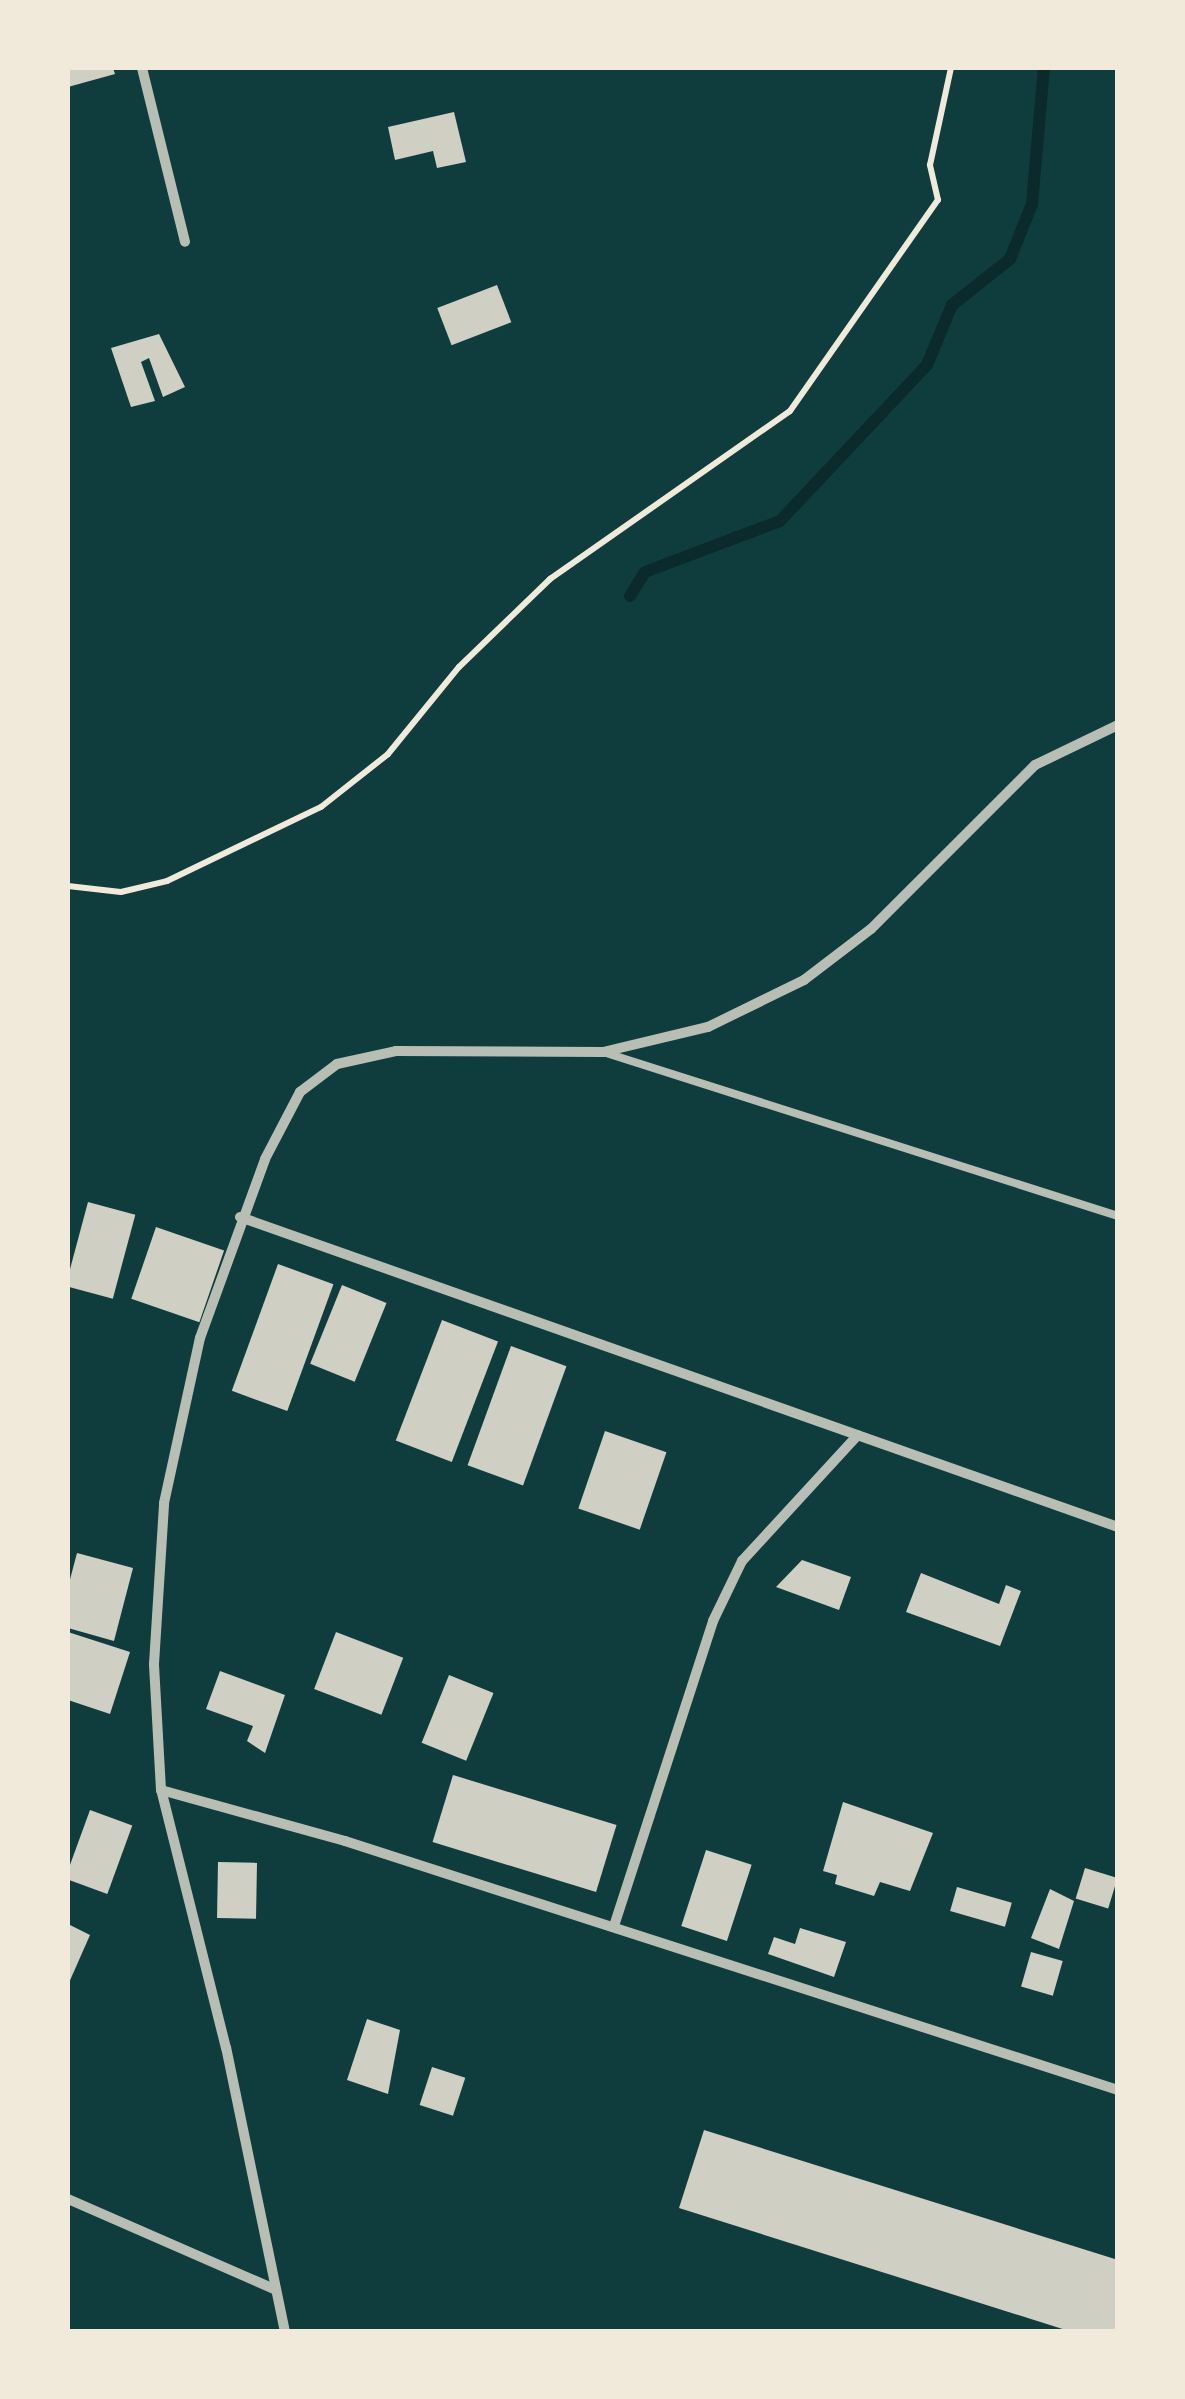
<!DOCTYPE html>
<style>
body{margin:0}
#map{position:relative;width:1185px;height:2399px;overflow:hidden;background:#0f3d3e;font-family:"DM Sans",sans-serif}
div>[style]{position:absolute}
.stream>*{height:12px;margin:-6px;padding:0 6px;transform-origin:6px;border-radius:6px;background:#0a2a2b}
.building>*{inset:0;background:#cfcfc3;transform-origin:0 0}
.path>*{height:6px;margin:-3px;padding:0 3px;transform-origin:3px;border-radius:3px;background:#f1e9da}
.service>*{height:8px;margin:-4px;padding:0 4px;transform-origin:4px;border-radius:4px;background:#b8beb3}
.minor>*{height:10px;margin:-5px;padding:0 5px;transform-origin:5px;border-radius:5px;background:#b8beb3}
span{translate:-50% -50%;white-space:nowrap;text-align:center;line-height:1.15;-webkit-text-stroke:10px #f1e9da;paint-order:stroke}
.frame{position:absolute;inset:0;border:70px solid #f1e9da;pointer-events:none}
</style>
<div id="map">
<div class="stream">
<i style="left:630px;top:596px;width:28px;rotate:-58deg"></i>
<i style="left:645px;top:572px;width:144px;rotate:-20.7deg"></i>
<i style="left:780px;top:521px;width:214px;rotate:-46.7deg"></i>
<i style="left:927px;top:365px;width:65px;rotate:-67.4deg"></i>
<i style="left:952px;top:305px;width:74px;rotate:-38.4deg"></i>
<i style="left:1010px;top:259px;width:59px;rotate:-68.2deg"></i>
<i style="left:1032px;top:204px;width:137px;rotate:-85deg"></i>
</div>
<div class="building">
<i style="clip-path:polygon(68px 68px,113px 68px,115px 74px,68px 87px)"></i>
<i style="clip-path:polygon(454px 112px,466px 162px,437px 168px,433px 151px,395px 160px,388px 127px)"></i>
<i style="left:497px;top:285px;width:40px;height:64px;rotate:69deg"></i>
<i style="clip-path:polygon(159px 334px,185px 387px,163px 397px,149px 358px,141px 362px,155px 401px,131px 407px,111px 348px)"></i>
<i style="left:88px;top:1202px;width:49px;height:87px;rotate:15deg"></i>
<i style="left:156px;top:1227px;width:72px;height:76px;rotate:19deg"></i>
<i style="left:278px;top:1264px;width:59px;height:135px;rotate:20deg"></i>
<i style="left:342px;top:1285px;width:48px;height:85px;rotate:22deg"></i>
<i style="left:442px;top:1320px;width:60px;height:129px;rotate:21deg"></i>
<i style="left:511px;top:1346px;width:59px;height:127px;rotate:20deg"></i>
<i style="left:605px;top:1431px;width:65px;height:82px;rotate:19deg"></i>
<i style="clip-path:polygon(77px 1553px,133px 1568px,114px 1641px,68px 1628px,68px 1587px)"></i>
<i style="clip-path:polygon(802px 1560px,851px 1577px,839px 1610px,776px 1587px)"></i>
<i style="clip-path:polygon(921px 1573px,999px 1604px,1006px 1585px,1021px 1591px,1000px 1646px,906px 1612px)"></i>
<i style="clip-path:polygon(68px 1632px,130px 1652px,110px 1714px,68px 1700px)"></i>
<i style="left:336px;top:1632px;width:72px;height:61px;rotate:21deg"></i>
<i style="clip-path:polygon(220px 1671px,285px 1695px,265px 1753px,247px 1741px,253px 1726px,206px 1709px)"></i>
<i style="left:449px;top:1675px;width:48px;height:73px;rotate:22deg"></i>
<i style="left:453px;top:1775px;width:171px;height:70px;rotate:17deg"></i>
<i style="clip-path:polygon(843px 1802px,933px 1833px,910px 1891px,880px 1882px,874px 1896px,835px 1884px,837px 1875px,823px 1871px)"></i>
<i style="left:90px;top:1810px;width:45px;height:73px;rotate:20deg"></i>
<i style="left:706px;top:1850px;width:48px;height:80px;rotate:18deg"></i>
<i style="left:218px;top:1862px;width:39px;height:56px;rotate:1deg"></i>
<i style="left:1085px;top:1868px;width:34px;height:32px;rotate:17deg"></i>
<i style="left:957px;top:1887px;width:57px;height:25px;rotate:16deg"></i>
<i style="clip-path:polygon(1050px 1889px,1074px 1901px,1059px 1949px,1031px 1938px)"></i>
<i style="clip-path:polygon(68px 1924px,90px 1935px,68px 1985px)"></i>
<i style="clip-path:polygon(800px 1928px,846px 1942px,834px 1977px,768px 1954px,774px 1937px,795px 1944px)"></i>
<i style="left:1031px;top:1952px;width:33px;height:36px;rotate:16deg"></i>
<i style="clip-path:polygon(367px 2019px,400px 2030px,388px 2094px,347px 2080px)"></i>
<i style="left:432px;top:2067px;width:35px;height:40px;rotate:18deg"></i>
<i style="clip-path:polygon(704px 2130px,1118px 2260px,1118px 2332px,1072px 2332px,679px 2208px)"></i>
</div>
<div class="path">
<i style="left:68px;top:886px;width:53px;rotate:6.5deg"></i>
<i style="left:121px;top:892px;width:47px;rotate:-13.4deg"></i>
<i style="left:167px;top:881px;width:171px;rotate:-25.7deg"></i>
<i style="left:321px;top:807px;width:85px;rotate:-38.3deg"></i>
<i style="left:388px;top:754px;width:112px;rotate:-50.8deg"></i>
<i style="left:459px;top:667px;width:127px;rotate:-44deg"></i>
<i style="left:550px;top:579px;width:293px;rotate:-35deg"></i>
<i style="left:790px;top:411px;width:258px;rotate:-55deg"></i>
<i style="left:938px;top:200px;width:36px;rotate:-103deg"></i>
<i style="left:930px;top:165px;width:99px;rotate:-77.8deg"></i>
</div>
<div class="service">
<i style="left:603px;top:1052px;width:540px;rotate:17.66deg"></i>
</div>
<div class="minor">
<i style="left:142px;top:68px;width:179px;rotate:76.1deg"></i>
<i style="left:240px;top:1217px;width:931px;rotate:19.45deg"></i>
<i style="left:161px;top:1790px;width:191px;rotate:15.5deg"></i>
<i style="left:345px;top:1841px;width:812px;rotate:17.85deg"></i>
<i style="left:614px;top:1926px;width:321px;rotate:-72deg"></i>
<i style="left:713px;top:1621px;width:67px;rotate:-64.2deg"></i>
<i style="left:742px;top:1561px;width:171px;rotate:-47.4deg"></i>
<i style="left:68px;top:2199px;width:227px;rotate:23.6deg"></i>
<i style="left:285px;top:2332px;width:290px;rotate:-101.7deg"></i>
<i style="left:226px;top:2048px;width:266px;rotate:-104.1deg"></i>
<i style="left:161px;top:1790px;width:126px;rotate:-93.2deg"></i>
<i style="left:154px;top:1664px;width:161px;rotate:-86.4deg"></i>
<i style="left:164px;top:1503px;width:169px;rotate:-77.7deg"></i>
<i style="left:200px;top:1338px;width:190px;rotate:-70deg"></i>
<i style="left:265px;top:1159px;width:76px;rotate:-62.4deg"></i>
<i style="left:300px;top:1092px;width:46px;rotate:-37.1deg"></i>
<i style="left:337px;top:1064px;width:60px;rotate:-12.4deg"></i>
<i style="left:396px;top:1051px;width:207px;rotate:0.3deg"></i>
<i style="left:603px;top:1052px;width:108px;rotate:-13.4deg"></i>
<i style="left:708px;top:1027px;width:107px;rotate:-26.1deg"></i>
<i style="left:804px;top:980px;width:84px;rotate:-37.3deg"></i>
<i style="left:871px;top:929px;width:232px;rotate:-45deg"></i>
<i style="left:1035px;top:765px;width:92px;rotate:-25.7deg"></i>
</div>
<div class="frame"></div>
</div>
